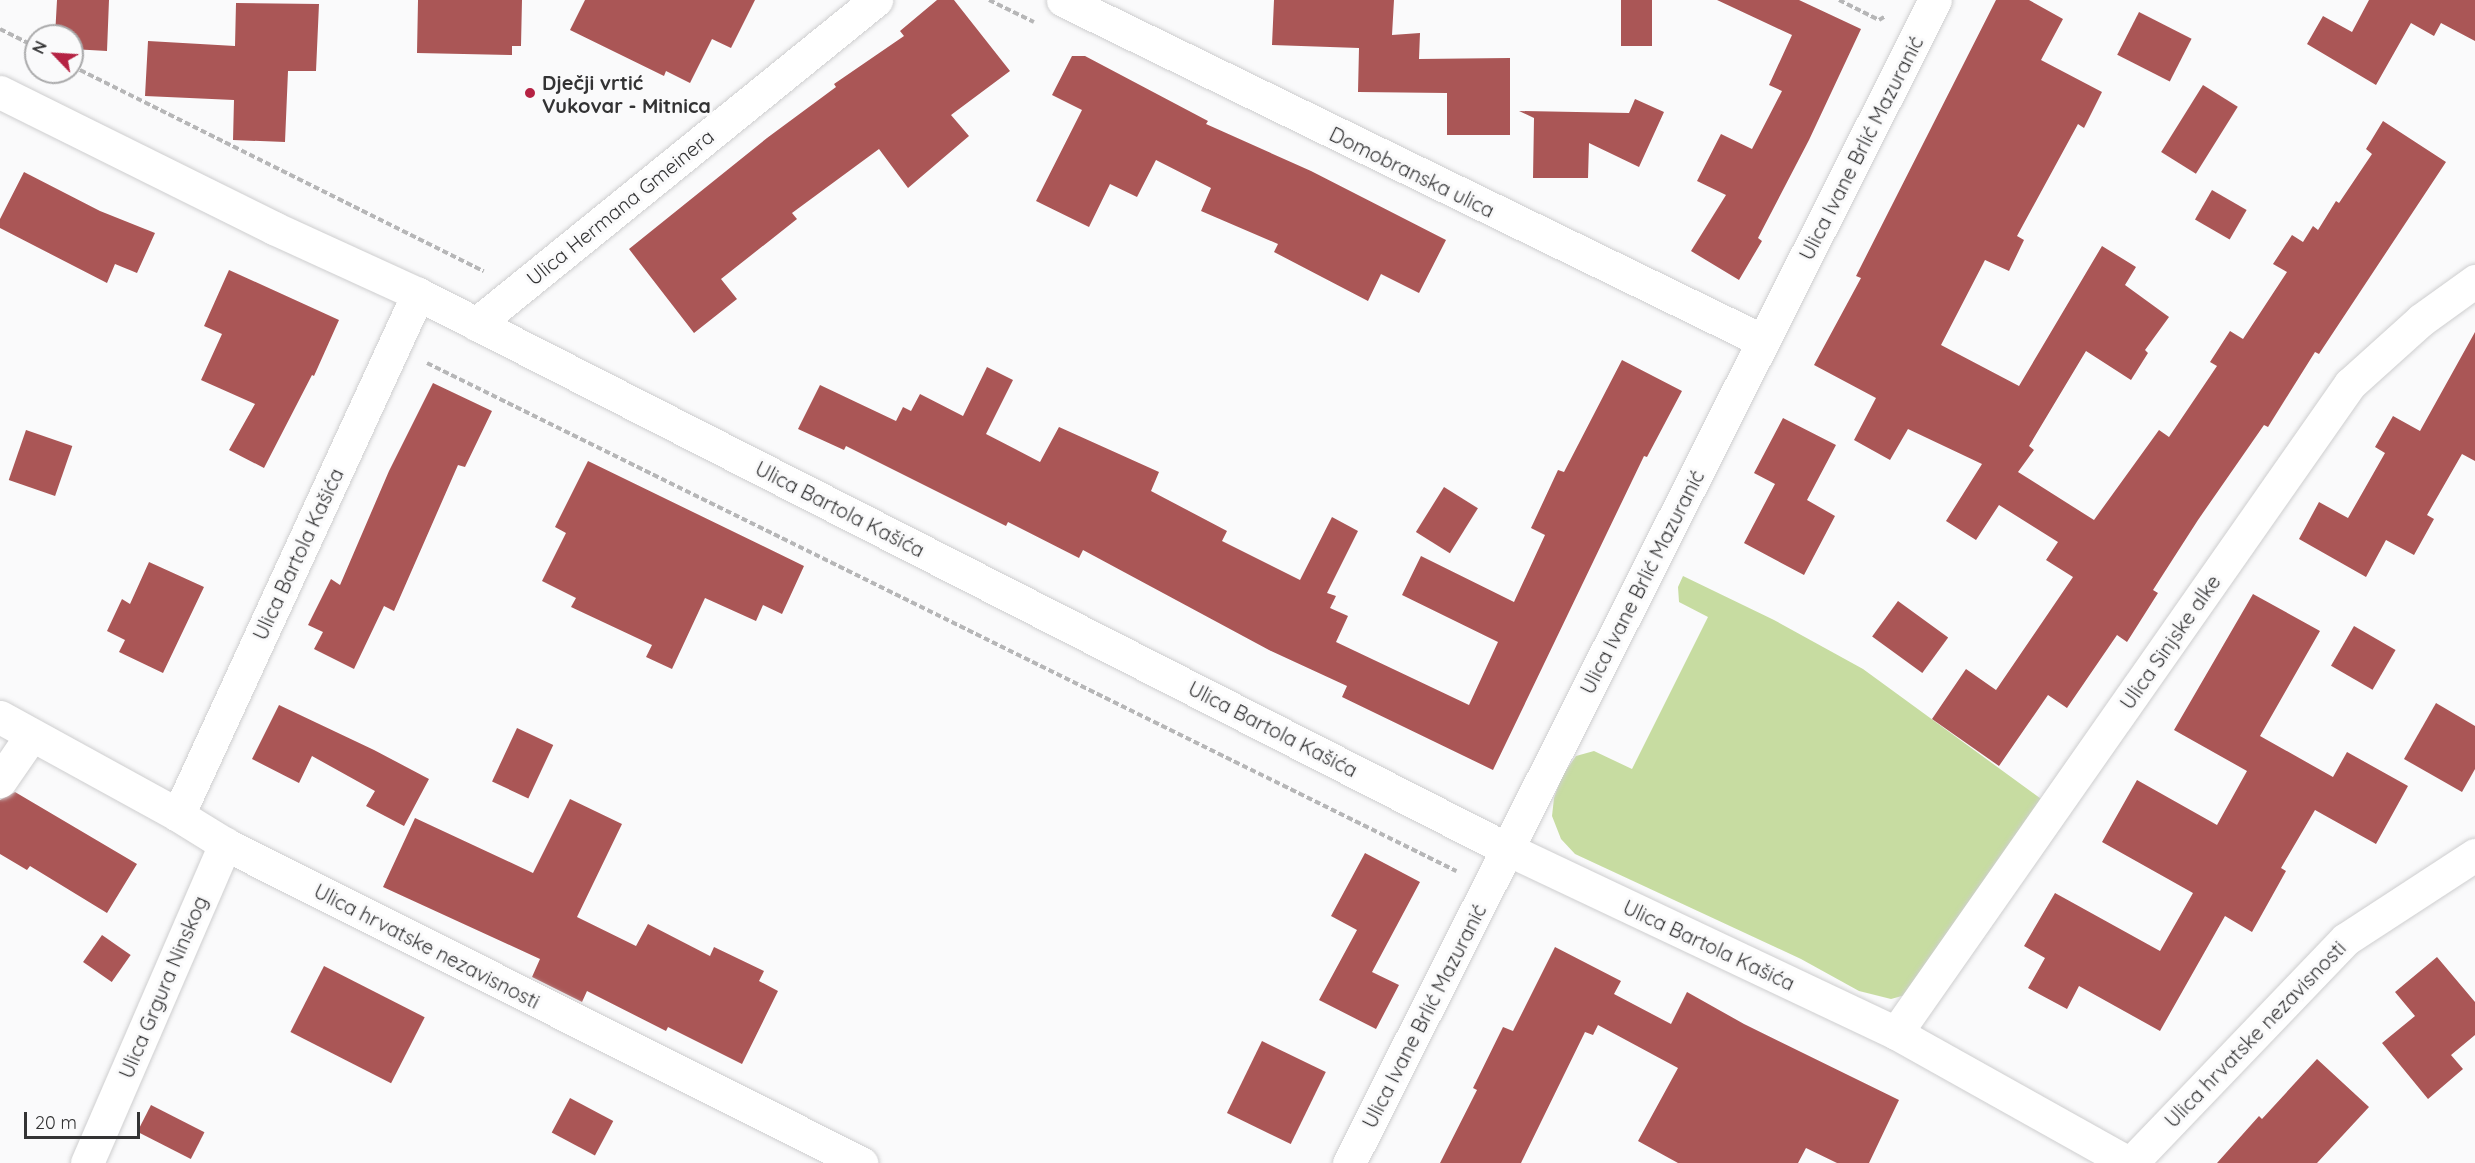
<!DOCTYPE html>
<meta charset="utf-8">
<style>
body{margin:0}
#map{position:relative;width:2475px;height:1163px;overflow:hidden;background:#fafafb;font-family:Quicksand,sans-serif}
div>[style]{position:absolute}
.green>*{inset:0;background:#c7dca1}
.building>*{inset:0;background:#aa5656;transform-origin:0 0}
.path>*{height:4px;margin-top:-2px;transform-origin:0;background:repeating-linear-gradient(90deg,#b6b6b7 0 6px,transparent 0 9px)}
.roads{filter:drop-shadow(0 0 2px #cececf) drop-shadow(0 0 2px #cececf)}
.minor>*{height:33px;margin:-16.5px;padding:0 16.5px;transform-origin:16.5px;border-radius:16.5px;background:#fff}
.dots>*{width:16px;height:16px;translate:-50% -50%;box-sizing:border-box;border:3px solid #fafafb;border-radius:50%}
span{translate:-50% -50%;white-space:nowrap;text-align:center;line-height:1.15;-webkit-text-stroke:6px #fafafb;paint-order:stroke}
.poi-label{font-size:20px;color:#333334;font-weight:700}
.left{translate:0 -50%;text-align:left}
.street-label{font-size:20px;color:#333334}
.north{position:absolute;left:24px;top:24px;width:60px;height:60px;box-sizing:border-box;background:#fafafb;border:2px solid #aaaaab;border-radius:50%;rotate:295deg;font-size:16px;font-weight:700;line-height:24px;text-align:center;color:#333334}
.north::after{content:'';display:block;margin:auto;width:21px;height:27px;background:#b52243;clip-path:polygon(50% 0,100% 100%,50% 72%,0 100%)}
.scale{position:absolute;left:24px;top:1112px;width:116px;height:27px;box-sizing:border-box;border:3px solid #333334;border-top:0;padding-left:8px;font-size:18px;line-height:21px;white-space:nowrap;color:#333334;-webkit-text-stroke:4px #fafafb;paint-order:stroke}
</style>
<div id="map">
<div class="green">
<i style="clip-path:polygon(1683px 576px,1774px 620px,1863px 669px,2048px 804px,1909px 994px,1891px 999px,1859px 991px,1801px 959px,1575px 854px,1561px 839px,1552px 816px,1554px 798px,1562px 776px,1576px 756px,1594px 751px,1632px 769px,1708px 617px,1679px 602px,1678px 587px)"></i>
</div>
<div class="building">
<i style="clip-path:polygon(57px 0,109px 0,107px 51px,72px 49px,72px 36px,55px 36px)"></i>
<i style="clip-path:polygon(418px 0,522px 0,521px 46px,512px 46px,512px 55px,417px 53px)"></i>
<i style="clip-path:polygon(585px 0,755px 0,731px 48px,712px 39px,690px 83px,666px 71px,664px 76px,570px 30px)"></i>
<i style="clip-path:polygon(937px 0,954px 0,1010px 71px,951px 115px,969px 136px,908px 188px,879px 149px,792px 213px,797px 219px,721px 279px,737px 299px,694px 333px,629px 249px,767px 138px,836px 87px,834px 84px,904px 36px,900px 31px)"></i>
<i style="clip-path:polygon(1274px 0,1394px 0,1392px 35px,1420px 33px,1419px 59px,1510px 58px,1510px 135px,1447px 135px,1447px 93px,1358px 92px,1359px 48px,1272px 45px)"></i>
<i style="left:1621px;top:0;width:31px;height:46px"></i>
<i style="clip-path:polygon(1717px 0,1799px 0,1861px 29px,1809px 140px,1758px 238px,1762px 241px,1739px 280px,1691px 251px,1726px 195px,1697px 181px,1721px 134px,1752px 149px,1782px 91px,1769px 85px,1792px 35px)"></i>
<i style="clip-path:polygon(1996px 0,2029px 0,2063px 19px,2041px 60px,2102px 92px,2084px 128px,2078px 124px,2017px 236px,2024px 240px,2009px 271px,1985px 260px,1941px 345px,2019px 386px,2102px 246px,2136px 267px,2125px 285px,2169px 317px,2145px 350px,2148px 353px,2131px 380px,2086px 351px,2029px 446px,2034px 450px,2018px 472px,2094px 520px,2159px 430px,2169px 437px,2217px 366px,2210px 362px,2230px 331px,2243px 339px,2287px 272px,2273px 264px,2292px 235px,2303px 242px,2313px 226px,2318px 230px,2336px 201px,2339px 203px,2372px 154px,2366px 149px,2383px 121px,2446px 162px,2319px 354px,2315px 352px,2268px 427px,2264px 425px,2198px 520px,2153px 590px,2158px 593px,2127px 642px,2117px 635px,2067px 708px,2048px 695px,1999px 766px,1932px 719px,1966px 669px,1996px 690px,2073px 577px,2046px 560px,2058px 542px,1999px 505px,1976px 540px,1946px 521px,1982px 464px,1908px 429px,1890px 460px,1854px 440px,1876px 398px,1814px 365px,1861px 278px,1856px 276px)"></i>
<i style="clip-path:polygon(2369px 0,2475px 0,2475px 41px,2441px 23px,2434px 36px,2411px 23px,2376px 85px,2307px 44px,2323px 16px,2352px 32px)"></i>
<i style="clip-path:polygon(236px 3px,319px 4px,316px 71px,288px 71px,285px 142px,233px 140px,234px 100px,145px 96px,148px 41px,235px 46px)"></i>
<i style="left:2139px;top:12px;width:59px;height:48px;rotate:27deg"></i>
<i style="clip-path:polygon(1072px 56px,1085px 56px,1208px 121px,1206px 124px,1311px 171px,1446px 240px,1419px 293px,1381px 274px,1368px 301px,1274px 252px,1278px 244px,1201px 211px,1211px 188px,1156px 160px,1137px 197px,1110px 184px,1089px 227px,1036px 201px,1082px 110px,1052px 95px)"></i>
<i style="left:2203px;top:85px;width:41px;height:79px;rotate:32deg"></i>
<i style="clip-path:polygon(1635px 99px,1664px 112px,1639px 167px,1589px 143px,1588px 178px,1533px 178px,1534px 118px,1519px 111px,1629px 113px)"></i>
<i style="clip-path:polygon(24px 172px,100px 211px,155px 233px,137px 273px,115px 264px,107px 283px,0 228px,0 219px)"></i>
<i style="left:2212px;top:190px;width:40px;height:34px;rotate:30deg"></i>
<i style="clip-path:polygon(229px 270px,339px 320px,314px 376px,312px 375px,264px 468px,229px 450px,255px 404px,201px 380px,222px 334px,204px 326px)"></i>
<i style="clip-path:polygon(2475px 332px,2475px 461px,2462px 454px,2427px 515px,2434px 519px,2414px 555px,2386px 540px,2366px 577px,2299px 539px,2319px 502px,2348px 518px,2385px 453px,2375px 447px,2393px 416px,2420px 431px)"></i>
<i style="clip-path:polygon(1622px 360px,1682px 391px,1647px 457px,1644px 456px,1493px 770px,1342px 697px,1347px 686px,1269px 650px,1083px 550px,1079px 558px,1008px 522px,1006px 526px,846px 446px,844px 450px,798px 429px,820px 385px,896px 421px,903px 407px,911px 411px,920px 394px,963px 416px,987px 367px,1013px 380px,986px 434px,1040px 462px,1059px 427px,1159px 472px,1151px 491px,1227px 531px,1222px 541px,1300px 580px,1332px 517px,1358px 531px,1327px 593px,1336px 596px,1330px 608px,1348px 616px,1336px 642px,1469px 705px,1498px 642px,1402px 595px,1421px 556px,1514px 602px,1545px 535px,1531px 528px,1558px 470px,1564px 472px)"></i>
<i style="clip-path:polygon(433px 383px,492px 411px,465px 467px,458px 465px,394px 611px,384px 606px,354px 669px,314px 649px,323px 632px,308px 625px,331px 579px,340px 585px,389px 471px)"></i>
<i style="clip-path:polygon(1783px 418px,1836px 445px,1807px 500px,1835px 516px,1804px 575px,1744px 543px,1775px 484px,1754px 473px)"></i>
<i style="left:26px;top:430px;width:49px;height:53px;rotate:19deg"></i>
<i style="clip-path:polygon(588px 461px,804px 566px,782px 614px,763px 605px,756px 621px,705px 598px,672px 669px,646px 657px,652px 645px,571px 607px,576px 598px,542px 581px,566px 533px,555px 527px)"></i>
<i style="left:1444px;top:487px;width:40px;height:53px;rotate:32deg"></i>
<i style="clip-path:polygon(149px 562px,204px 587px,163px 673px,119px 652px,125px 640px,107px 631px,122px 599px,130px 604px)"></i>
<i style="clip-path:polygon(2253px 594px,2320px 631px,2260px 736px,2333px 777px,2347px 752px,2408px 786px,2376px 844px,2315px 810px,2281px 868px,2286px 871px,2252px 932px,2225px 916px,2160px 1031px,2079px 986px,2067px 1009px,2028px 988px,2045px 958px,2024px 946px,2055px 893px,2160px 951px,2193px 893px,2102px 842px,2137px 780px,2217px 825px,2247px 771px,2174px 730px)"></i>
<i style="left:1898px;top:601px;width:62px;height:44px;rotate:36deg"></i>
<i style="left:2354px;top:626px;width:48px;height:46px;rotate:30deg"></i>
<i style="clip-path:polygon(2436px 703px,2475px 726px,2475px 769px,2462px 792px,2404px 759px)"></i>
<i style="clip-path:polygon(279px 705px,374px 750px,429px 779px,404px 826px,366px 806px,375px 791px,312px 756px,299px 783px,252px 759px)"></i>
<i style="left:517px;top:728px;width:40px;height:59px;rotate:25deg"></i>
<i style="clip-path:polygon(15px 792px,137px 864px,107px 913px,30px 866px,27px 870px,0 854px,0 800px)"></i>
<i style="clip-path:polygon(570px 799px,622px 824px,577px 917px,636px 946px,648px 924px,710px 956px,714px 947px,764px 971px,759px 981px,778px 991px,742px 1064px,668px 1027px,666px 1031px,587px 991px,582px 1002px,532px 977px,540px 959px,383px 887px,415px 818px,533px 873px)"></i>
<i style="clip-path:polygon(1365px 853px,1420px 882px,1372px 972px,1399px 985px,1376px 1029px,1319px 1000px,1357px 930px,1331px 916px)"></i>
<i style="left:102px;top:935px;width:35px;height:33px;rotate:35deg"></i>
<i style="clip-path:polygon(1555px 947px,1621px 981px,1614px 994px,1671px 1024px,1687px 992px,1744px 1024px,1899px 1100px,1869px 1163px,1837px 1163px,1806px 1148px,1798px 1163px,1678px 1163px,1638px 1141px,1678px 1068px,1598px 1025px,1593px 1035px,1585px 1032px,1521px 1163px,1440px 1163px,1477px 1090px,1473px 1088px,1503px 1027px,1513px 1031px)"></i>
<i style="clip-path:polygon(2437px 957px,2475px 1002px,2475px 1035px,2451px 1055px,2463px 1069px,2428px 1099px,2382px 1043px,2415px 1016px,2395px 992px)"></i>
<i style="left:324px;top:966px;width:113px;height:74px;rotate:27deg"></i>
<i style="left:1262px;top:1041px;width:71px;height:80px;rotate:26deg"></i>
<i style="clip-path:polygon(2317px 1059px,2369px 1107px,2317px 1163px,2217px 1163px,2259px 1116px,2262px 1119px)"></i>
<i style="left:570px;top:1098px;width:49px;height:39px;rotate:28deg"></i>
<i style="left:151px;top:1105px;width:60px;height:30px;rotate:27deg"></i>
</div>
<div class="path">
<i style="left:989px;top:0;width:50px;rotate:26.1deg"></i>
<i style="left:1839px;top:0;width:45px;rotate:26.6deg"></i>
<i style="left:1879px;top:20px;width:6px;rotate:-31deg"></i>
<i style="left:0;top:29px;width:40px;rotate:26.6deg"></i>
<i style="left:72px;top:66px;width:460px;rotate:26.5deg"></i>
<i style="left:427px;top:363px;width:1148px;rotate:26.27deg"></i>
</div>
<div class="roads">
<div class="minor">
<i style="left:1063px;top:0;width:779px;rotate:25.97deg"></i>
<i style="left:0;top:92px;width:306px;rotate:26.4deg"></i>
<i style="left:274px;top:228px;width:158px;rotate:24.6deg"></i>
<i style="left:418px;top:294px;width:1222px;rotate:27.01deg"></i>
<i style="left:1507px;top:849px;width:430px;rotate:25.3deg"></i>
<i style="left:1896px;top:1033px;width:267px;rotate:29.2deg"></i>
<i style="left:476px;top:324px;width:515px;rotate:-39.01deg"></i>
<i style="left:0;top:717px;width:203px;rotate:28.8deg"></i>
<i style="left:178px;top:815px;width:55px;rotate:31.7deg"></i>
<i style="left:225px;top:844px;width:712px;rotate:26.64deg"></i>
<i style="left:0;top:781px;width:55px;rotate:-55.4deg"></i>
<i style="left:178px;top:815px;width:574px;rotate:-65.27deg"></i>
<i style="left:1896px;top:1033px;width:792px;rotate:-55.03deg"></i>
<i style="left:2350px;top:384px;width:96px;rotate:-42deg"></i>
<i style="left:2421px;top:320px;width:67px;rotate:-35.8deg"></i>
<i style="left:87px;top:1163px;width:348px;rotate:-66.6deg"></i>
<i style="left:1349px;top:1163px;width:1302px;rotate:-63.26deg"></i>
<i style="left:2131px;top:1163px;width:310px;rotate:-46.2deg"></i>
<i style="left:2346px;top:939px;width:154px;rotate:-33.1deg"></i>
</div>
</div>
<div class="dots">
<i style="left:530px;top:93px;background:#b52243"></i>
</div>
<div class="poi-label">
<span class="left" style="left:542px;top:94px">Dječji vrtić<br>Vukovar - Mitnica</span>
</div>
<div class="street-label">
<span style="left:1861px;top:148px;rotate:-63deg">Ulica Ivane Brlić Mazuranić</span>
<span style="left:1412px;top:172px;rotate:26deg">Domobranska ulica</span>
<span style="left:620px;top:207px;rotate:-39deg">Ulica Hermana Gmeinera</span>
<span style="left:840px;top:509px;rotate:27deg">Ulica Bartola Kašića</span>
<span style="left:298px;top:554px;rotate:-65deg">Ulica Bartola Kašića</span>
<span style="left:1642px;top:582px;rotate:-63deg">Ulica Ivane Brlić Mazuranić</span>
<span style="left:2170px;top:642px;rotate:-55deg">Ulica Sinjske alke</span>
<span style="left:1273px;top:729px;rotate:27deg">Ulica Bartola Kašića</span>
<span style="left:1709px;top:945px;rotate:25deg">Ulica Bartola Kašića</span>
<span style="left:427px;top:946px;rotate:27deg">Ulica hrvatske nezavisnosti</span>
<span style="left:163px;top:987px;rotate:-67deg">Ulica Grgura Ninskog</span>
<span style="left:1424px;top:1016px;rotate:-63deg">Ulica Ivane Brlić Mazuranić</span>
<span style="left:2255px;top:1034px;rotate:-46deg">Ulica hrvatske nezavisnosti</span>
</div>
<div class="north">N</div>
<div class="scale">20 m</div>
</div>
